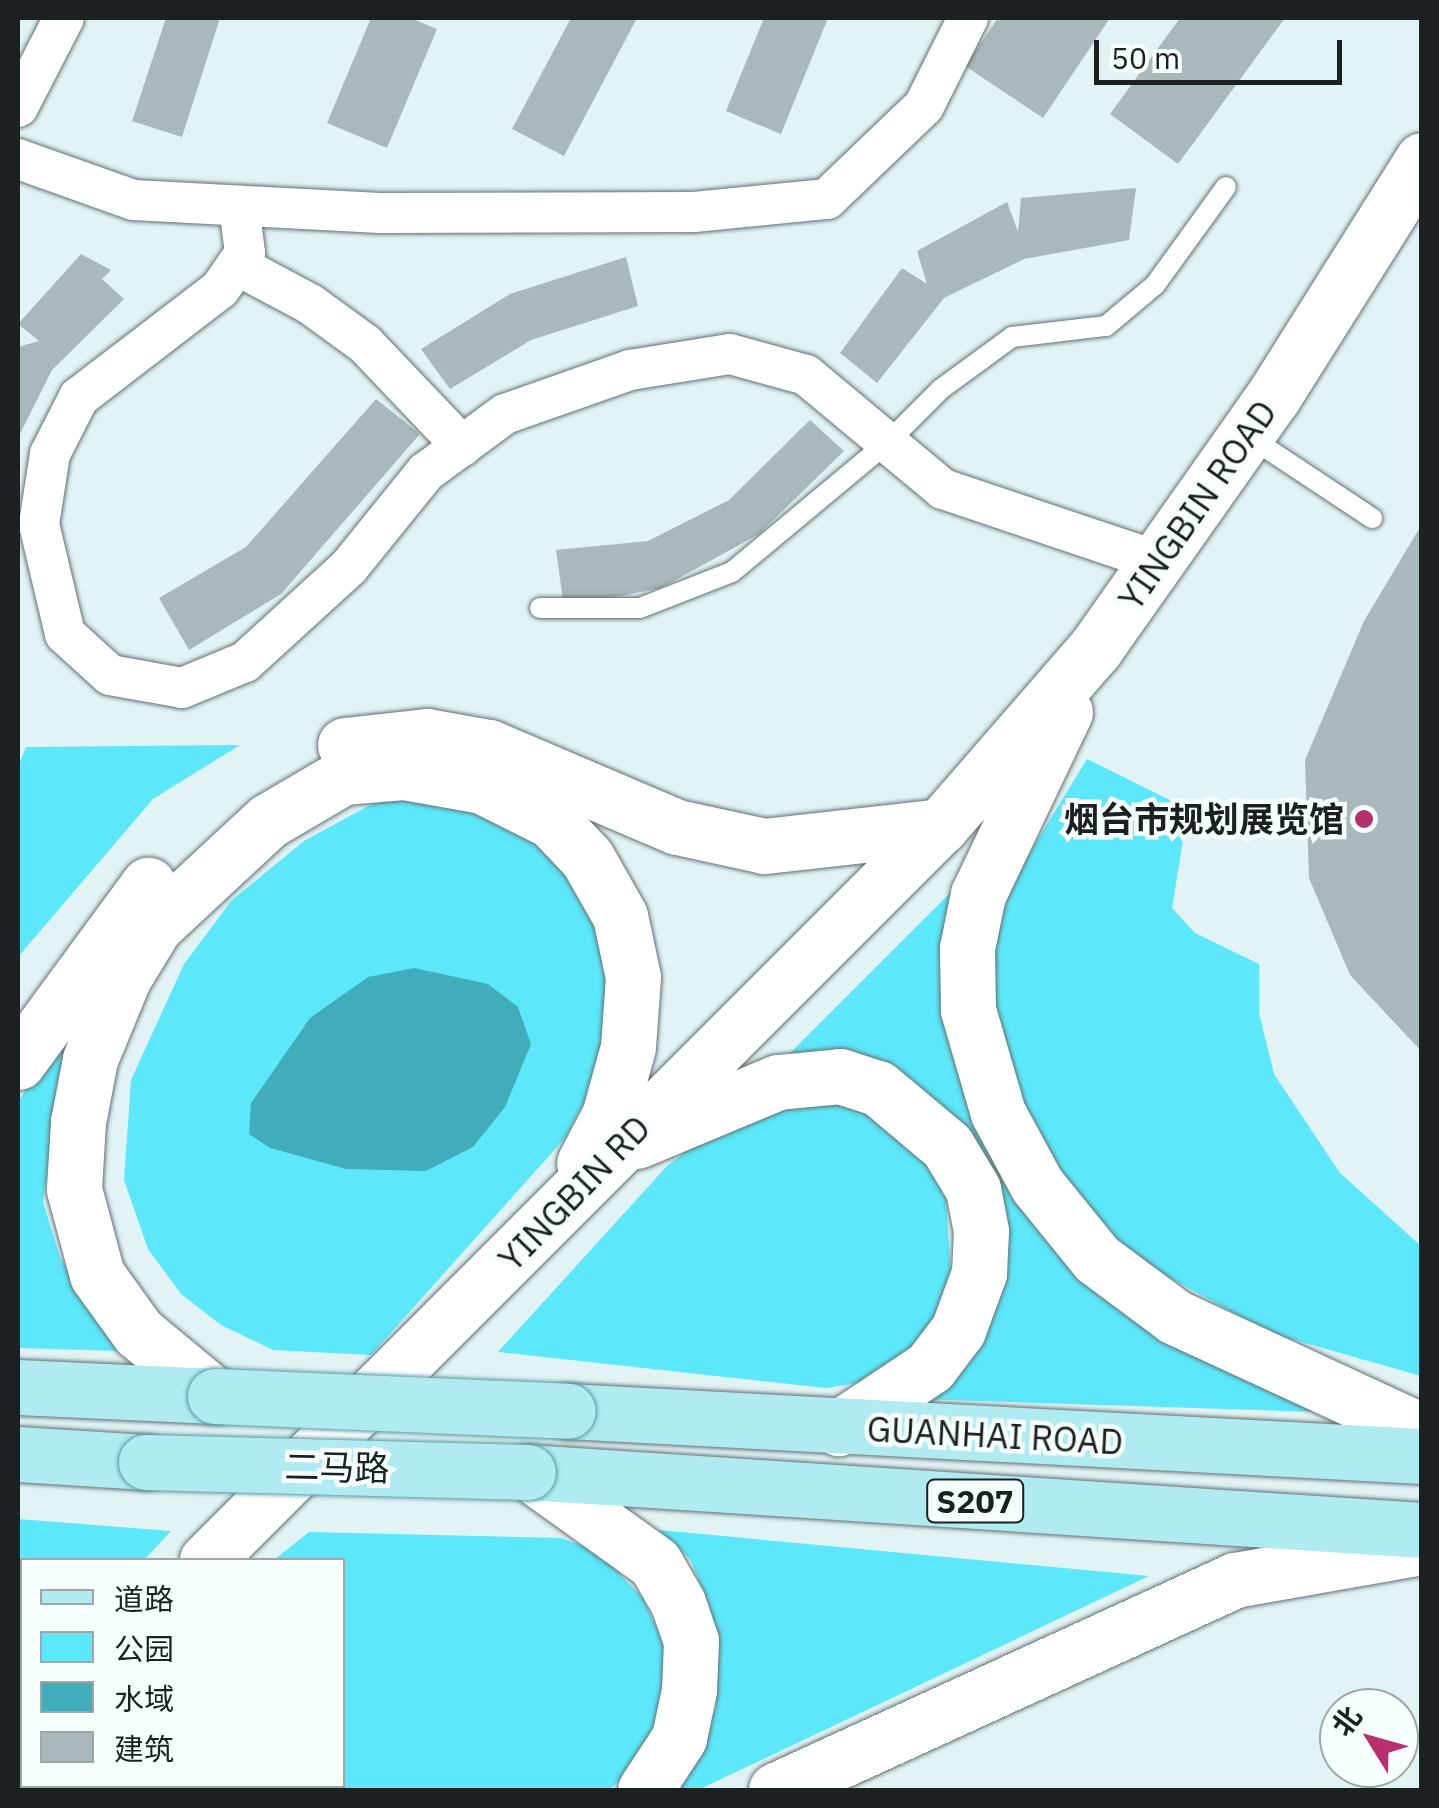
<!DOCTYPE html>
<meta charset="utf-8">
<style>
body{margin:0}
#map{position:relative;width:1439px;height:1808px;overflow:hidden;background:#e1f3f5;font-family:"IBM Plex Sans","Noto Sans SC",sans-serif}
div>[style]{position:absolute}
.green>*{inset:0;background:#5ce8fa}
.water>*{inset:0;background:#41acba}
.building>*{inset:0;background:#a8b8bb}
.roads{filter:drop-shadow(0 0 2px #627173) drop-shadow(0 0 2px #627173)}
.lane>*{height:20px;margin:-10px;padding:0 10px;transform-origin:10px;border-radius:10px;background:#fff}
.street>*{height:40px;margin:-20px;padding:0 20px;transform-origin:20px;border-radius:20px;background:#fff}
.secondary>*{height:55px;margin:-27.5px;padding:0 27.5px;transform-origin:27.5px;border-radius:27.5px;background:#fff}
.primary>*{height:55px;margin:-27.5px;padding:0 27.5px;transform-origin:27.5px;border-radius:27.5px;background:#b0ebf2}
.bridges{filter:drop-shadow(0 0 2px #599ba4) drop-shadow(0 0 2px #599ba4)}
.primary-bridge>*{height:55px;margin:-27.5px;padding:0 27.5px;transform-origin:27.5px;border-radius:27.5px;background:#b0ebf2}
.dots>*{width:28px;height:28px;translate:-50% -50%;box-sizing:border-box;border:5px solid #f7fefe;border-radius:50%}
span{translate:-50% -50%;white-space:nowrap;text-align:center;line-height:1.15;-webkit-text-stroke:9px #f7fefe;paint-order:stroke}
.shield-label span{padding:2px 8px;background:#f7fefe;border:2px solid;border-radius:8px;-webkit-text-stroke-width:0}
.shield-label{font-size:32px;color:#1b2122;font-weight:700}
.street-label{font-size:35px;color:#1b2122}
.poi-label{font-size:35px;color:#1b2122;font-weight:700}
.right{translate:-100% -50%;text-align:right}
.frame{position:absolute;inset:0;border:20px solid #1b2122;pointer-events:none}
.legend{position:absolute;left:20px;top:1558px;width:325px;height:230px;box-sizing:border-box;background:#f7fefe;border:2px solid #9fa6a6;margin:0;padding:12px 18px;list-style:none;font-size:30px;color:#1b2122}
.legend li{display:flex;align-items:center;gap:20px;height:50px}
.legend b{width:50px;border:2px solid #9fa6a6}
.north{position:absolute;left:1319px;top:1688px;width:100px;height:100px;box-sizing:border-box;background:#f7fefe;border:2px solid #9fa6a6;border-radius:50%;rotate:307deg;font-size:28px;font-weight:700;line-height:40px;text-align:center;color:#1b2122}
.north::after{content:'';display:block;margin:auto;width:35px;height:45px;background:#b72f6f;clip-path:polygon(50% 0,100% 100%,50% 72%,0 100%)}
.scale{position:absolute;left:1094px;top:40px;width:248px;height:45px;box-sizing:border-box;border:5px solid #1b2122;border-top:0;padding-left:12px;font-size:30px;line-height:35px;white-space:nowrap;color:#1b2122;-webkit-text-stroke:8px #f7fefe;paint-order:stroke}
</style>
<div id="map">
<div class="green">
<i style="clip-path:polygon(240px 745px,153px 799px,18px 957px,18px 767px,26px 747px)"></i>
<i style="clip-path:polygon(1087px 759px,1188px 809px,1172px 908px,1195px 933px,1259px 964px,1259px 1013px,1274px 1074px,1340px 1173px,1421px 1246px,1421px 1376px,1270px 1333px,1154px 1269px,1087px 1215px,1036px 1141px,996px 1026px,990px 949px,1016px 875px)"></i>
<i style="clip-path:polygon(451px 796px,518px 821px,593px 898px,613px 1003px,597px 1078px,565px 1138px,371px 1355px,273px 1350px,221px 1325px,181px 1294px,148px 1249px,124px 1180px,131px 1080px,184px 964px,232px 900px,304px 841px,379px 800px)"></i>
<i style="clip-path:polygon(980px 863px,956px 998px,1142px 1325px,1176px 1348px,1315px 1412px,920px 1399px,954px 1366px,970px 1147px,778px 1065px)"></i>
<i style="clip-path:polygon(101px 968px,58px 1093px,43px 1202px,60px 1257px,120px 1351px,18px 1348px,18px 1102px)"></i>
<i style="clip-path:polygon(775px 1095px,856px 1104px,921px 1154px,946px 1199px,951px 1274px,934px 1322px,909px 1356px,878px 1380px,826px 1388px,498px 1352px,667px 1166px,722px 1123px)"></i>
<i style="clip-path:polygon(18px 1519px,171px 1531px,144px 1560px,22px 1560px,18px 1697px)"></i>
<i style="clip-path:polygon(659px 1530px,1149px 1576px,698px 1790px,667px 1790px,691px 1762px,716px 1708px,717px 1657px,709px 1604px,690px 1559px)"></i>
<i style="clip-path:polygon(309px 1532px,561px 1538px,597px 1551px,643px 1598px,666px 1649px,664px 1704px,636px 1766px,609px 1790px,258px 1790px,255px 1786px,342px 1786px,342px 1560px,274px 1560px)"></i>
</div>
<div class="water">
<i style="clip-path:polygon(414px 968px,488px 984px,518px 1007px,531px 1044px,505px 1107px,473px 1147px,426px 1171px,346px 1169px,270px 1148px,249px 1134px,251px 1103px,310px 1018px,368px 977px)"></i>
</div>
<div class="building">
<i style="clip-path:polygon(166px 18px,220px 18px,182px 137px,132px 121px)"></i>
<i style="clip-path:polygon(371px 18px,410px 18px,437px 29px,387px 148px,327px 123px)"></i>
<i style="clip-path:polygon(571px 18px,637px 18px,564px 156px,512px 129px)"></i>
<i style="clip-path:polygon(764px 18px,828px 18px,781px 134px,726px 111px)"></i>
<i style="clip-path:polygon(998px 18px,1110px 18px,1043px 118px,965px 66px)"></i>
<i style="clip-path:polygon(1180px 18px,1285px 18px,1178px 164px,1110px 114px)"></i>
<i style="clip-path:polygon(1136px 188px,1129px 240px,1024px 259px,944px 298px,877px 383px,840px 353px,902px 268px,927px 284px,917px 251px,1007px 202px,1018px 232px,1021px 198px)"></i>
<i style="clip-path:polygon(81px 254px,111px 270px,102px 279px,124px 299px,52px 370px,18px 438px,18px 347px,39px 341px,18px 324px)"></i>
<i style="clip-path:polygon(626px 257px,638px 306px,531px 340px,450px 389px,421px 349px,510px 294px)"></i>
<i style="clip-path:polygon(376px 399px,420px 434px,281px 594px,189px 650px,159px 598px,246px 547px)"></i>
<i style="clip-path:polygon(810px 420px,844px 451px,759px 534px,661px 588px,564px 607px,556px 550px,648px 541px,729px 500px)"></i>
<i style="clip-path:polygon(1422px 524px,1422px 1052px,1350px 975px,1309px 878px,1305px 760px,1364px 621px)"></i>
</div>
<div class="roads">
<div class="lane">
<i style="left:1248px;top:436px;width:149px;rotate:33.5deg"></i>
<i style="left:540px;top:608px;width:100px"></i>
<i style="left:640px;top:608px;width:99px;rotate:-21.4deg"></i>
<i style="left:732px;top:572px;width:202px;rotate:-39.8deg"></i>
<i style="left:887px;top:443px;width:76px;rotate:-45deg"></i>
<i style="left:941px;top:389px;width:88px;rotate:-36.2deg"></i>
<i style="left:1012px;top:337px;width:95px;rotate:-6.7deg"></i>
<i style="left:1106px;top:326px;width:64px;rotate:-39.9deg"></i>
<i style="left:1155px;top:285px;width:121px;rotate:-54.1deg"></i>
</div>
<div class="street">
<i style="left:18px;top:107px;width:100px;rotate:-62.7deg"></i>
<i style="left:18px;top:159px;width:122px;rotate:19.6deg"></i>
<i style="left:133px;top:200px;width:247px;rotate:3deg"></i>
<i style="left:380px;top:213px;width:314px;rotate:-0.2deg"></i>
<i style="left:694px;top:212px;width:134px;rotate:-5.6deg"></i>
<i style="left:827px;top:199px;width:134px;rotate:-43.8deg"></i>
<i style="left:924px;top:106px;width:98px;rotate:-63.4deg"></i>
<i style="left:239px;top:206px;width:47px;rotate:82.7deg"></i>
<i style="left:245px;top:253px;width:44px;rotate:124.8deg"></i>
<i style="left:220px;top:289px;width:178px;rotate:142.5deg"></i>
<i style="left:79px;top:397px;width:64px;rotate:117deg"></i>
<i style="left:50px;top:454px;width:71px;rotate:98.9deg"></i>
<i style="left:39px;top:524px;width:113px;rotate:76.7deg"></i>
<i style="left:65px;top:634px;width:61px;rotate:42.3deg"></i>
<i style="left:110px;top:675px;width:73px;rotate:10.2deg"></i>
<i style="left:182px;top:688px;width:68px;rotate:-22.4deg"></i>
<i style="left:245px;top:662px;width:141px;rotate:-42.4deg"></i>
<i style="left:349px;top:567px;width:122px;rotate:-51deg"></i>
<i style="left:426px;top:472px;width:98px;rotate:-36.3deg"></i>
<i style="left:505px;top:414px;width:133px;rotate:-19.4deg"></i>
<i style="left:630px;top:370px;width:101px;rotate:-9.1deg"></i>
<i style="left:730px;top:354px;width:79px;rotate:15.4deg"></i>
<i style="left:806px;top:375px;width:178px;rotate:39.8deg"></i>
<i style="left:943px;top:489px;width:226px;rotate:18.6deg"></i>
<i style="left:237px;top:265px;width:83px;rotate:28.1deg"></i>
<i style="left:310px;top:304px;width:68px;rotate:36deg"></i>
<i style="left:365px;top:344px;width:141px;rotate:46.4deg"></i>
</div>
<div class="secondary">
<i style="left:1065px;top:712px;width:202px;rotate:115.5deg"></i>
<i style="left:978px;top:894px;width:55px;rotate:101.5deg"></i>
<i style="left:967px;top:948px;width:62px;rotate:89.1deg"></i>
<i style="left:968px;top:1010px;width:107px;rotate:73.8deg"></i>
<i style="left:998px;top:1113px;width:82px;rotate:61.6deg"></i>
<i style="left:1037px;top:1185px;width:95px;rotate:51deg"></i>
<i style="left:1097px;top:1259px;width:97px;rotate:36.6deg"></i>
<i style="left:1175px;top:1317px;width:272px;rotate:24.8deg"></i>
<i style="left:345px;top:745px;width:82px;rotate:-6.3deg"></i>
<i style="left:427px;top:736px;width:63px;rotate:10.1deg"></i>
<i style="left:489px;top:747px;width:204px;rotate:23.1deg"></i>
<i style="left:677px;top:827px;width:89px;rotate:12.3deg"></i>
<i style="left:764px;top:846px;width:178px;rotate:-6.4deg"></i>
<i style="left:18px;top:1062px;width:220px;rotate:-53.7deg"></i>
<i style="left:637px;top:1141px;width:153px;rotate:-22.7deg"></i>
<i style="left:778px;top:1082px;width:62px;rotate:-5.5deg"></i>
<i style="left:840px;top:1076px;width:40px;rotate:18deg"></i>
<i style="left:878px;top:1088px;width:90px;rotate:40deg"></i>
<i style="left:947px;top:1146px;width:50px;rotate:58.8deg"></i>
<i style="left:973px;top:1189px;width:43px;rotate:79.2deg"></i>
<i style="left:981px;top:1231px;width:42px;rotate:92.7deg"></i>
<i style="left:979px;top:1273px;width:61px;rotate:110.2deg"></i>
<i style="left:958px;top:1330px;width:46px;rotate:127.1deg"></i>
<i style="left:930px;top:1367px;width:110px;rotate:146.2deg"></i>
<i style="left:215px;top:1396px;width:100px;rotate:-140.3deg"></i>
<i style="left:138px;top:1332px;width:70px;rotate:-125.7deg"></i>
<i style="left:97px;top:1275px;width:89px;rotate:-105deg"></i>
<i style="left:74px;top:1189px;width:67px;rotate:-86.6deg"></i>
<i style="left:78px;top:1122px;width:64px;rotate:-79.2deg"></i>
<i style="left:90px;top:1059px;width:89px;rotate:-67.5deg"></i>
<i style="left:124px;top:977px;width:60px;rotate:-58.7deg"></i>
<i style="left:155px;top:926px;width:154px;rotate:-42.9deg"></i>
<i style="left:268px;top:821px;width:87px;rotate:-30.4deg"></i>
<i style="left:343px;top:777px;width:60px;rotate:-4.8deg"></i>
<i style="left:403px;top:772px;width:80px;rotate:10deg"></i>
<i style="left:482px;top:786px;width:78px;rotate:26.6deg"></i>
<i style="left:552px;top:821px;width:51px;rotate:46.6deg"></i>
<i style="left:587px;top:858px;width:67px;rotate:60.4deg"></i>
<i style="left:620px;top:916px;width:62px;rotate:78deg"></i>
<i style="left:633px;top:977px;width:70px;rotate:94.1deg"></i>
<i style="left:628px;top:1047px;width:72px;rotate:105.4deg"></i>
<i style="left:609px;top:1116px;width:53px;rotate:118deg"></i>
<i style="left:528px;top:1472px;width:156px;rotate:35.6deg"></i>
<i style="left:655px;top:1563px;width:46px;rotate:60.1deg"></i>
<i style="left:678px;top:1603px;width:40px;rotate:71.1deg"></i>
<i style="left:691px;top:1641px;width:49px;rotate:92.3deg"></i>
<i style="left:689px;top:1690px;width:49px;rotate:101.8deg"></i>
<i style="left:679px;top:1738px;width:62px;rotate:123.2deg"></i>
<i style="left:207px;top:1560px;width:1038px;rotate:-45deg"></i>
<i style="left:941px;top:826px;width:235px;rotate:-49deg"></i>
<i style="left:1095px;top:649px;width:309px;rotate:-54.8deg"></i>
<i style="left:1273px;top:397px;width:280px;rotate:-57.8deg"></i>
<i style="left:18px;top:1759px;width:6px;rotate:-51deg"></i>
<i style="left:215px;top:1786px;width:5px;rotate:53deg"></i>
<i style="left:776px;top:1790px;width:505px;rotate:-24.58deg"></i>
<i style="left:1235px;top:1580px;width:190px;rotate:-10deg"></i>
</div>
<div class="primary">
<i style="left:18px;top:1387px;width:197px;rotate:2.6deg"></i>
<i style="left:568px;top:1411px;width:855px;rotate:3.02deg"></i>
<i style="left:18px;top:1454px;width:128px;rotate:3.6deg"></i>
<i style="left:528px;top:1472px;width:896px;rotate:3.71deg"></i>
</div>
</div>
<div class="bridges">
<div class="primary-bridge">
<i style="left:215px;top:1396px;width:353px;rotate:2.4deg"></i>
<i style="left:146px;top:1462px;width:382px;rotate:1.5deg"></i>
</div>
</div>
<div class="dots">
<i style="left:1364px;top:819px;background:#b72f6f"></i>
</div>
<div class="shield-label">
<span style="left:975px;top:1501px">S207</span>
</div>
<div class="street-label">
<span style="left:1197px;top:505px;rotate:-55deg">YINGBIN ROAD</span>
<span style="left:574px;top:1193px;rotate:-46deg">YINGBIN RD</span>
<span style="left:995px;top:1435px;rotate:3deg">GUANHAI ROAD</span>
<span style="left:337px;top:1467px;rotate:1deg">二马路</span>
</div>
<div class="poi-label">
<span class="right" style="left:1344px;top:819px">烟台市规划展览馆</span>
</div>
<div class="frame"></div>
<ul class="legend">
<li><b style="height:12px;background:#b0ebf2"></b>道路</li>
<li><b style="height:28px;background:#5ce8fa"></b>公园</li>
<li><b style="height:28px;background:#41acba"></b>水域</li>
<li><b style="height:28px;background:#a8b8bb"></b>建筑</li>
</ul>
<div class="north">北</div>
<div class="scale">50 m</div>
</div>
